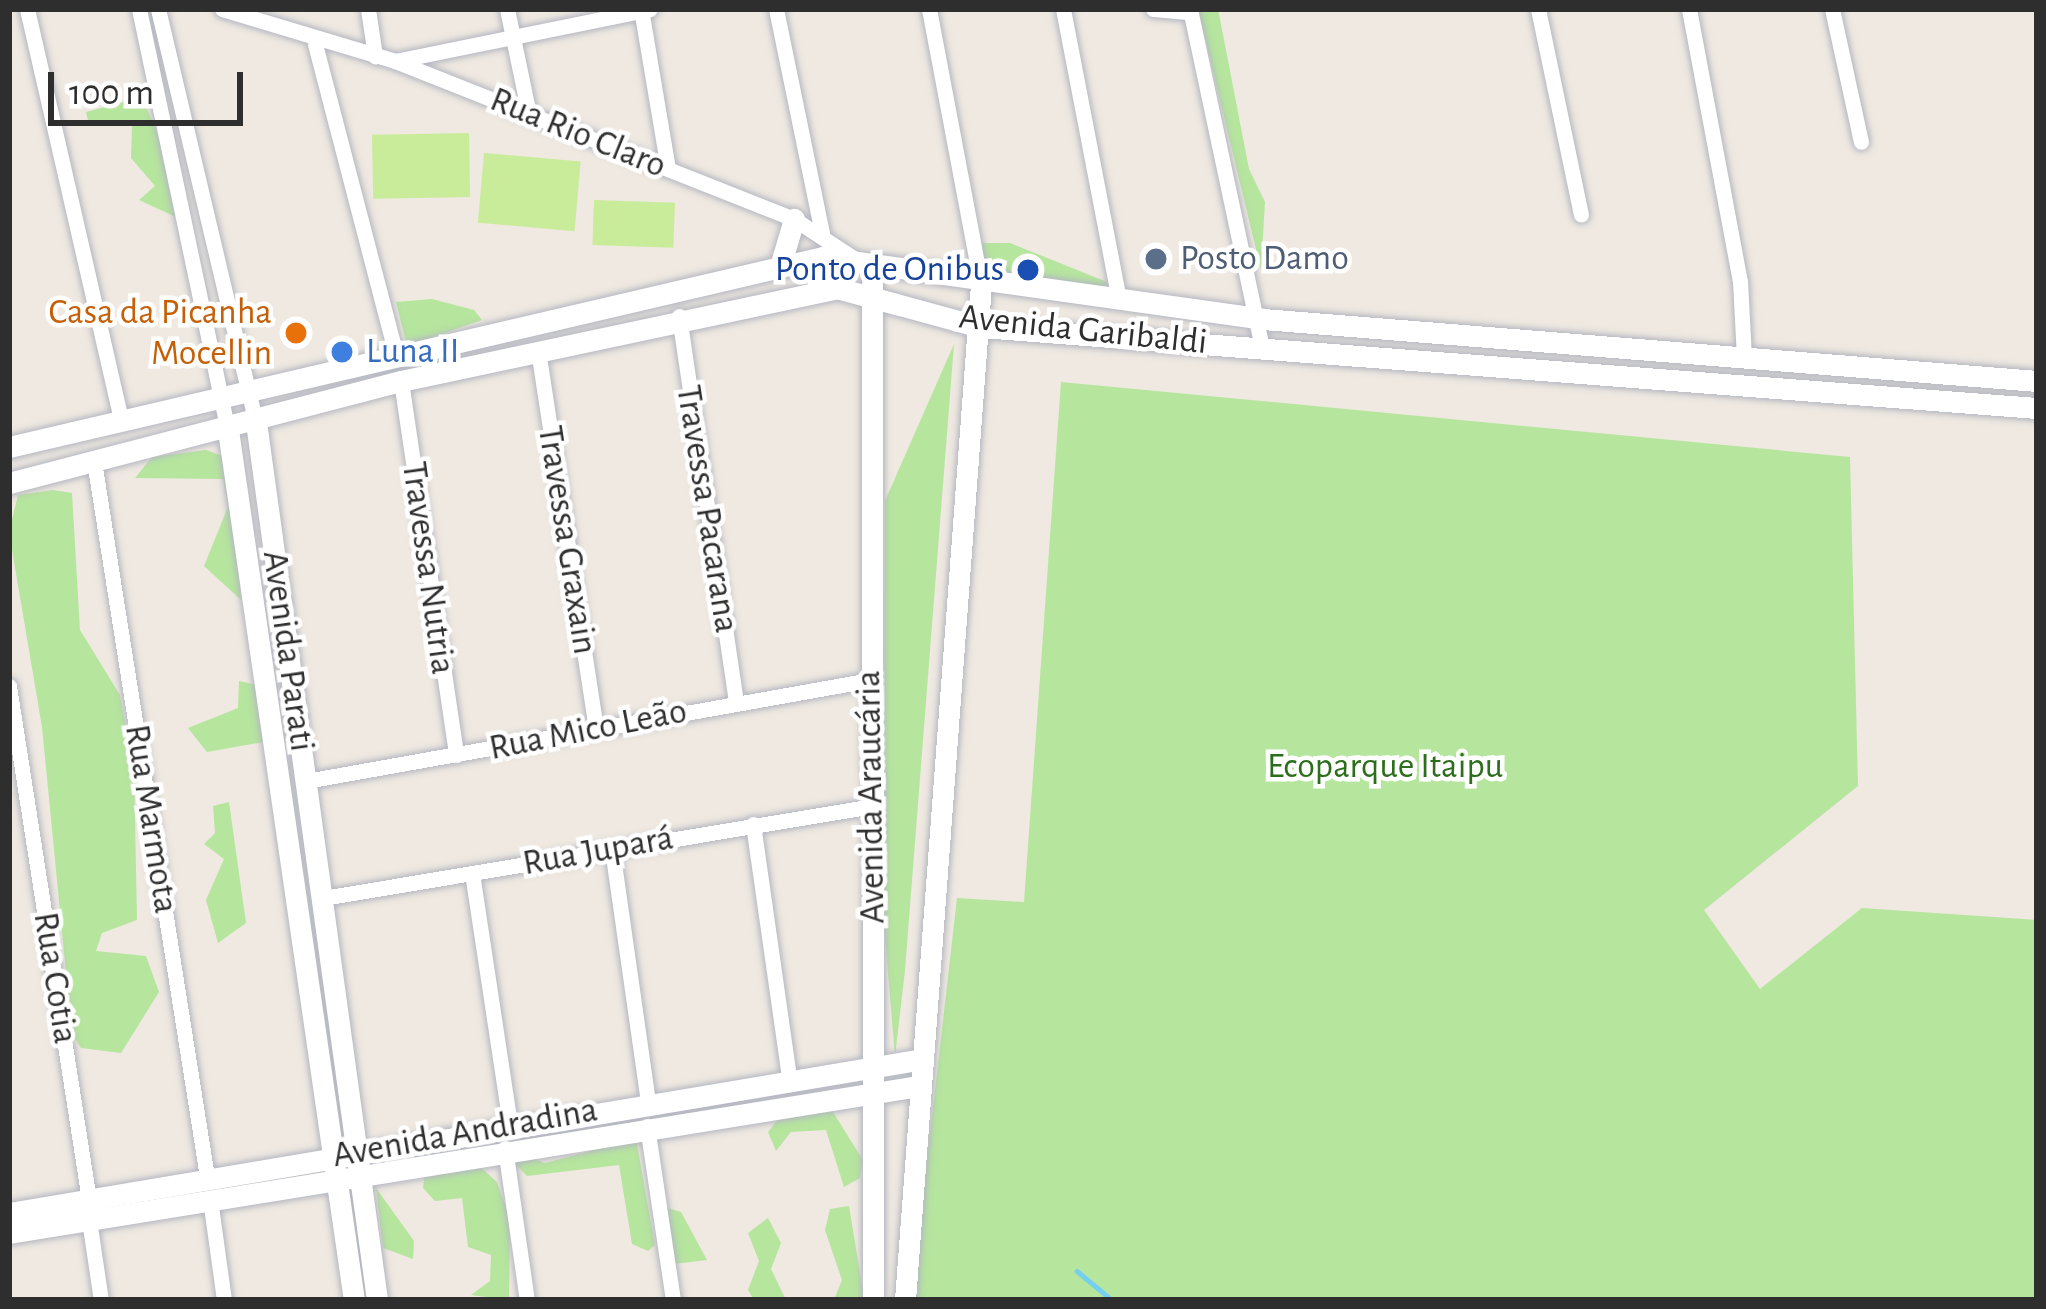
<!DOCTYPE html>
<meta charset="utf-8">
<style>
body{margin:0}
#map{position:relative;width:2046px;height:1309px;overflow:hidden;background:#efe9e1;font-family:"Alegreya Sans",sans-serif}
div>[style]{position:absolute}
.green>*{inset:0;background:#b6e59e}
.pitch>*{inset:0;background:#c9ec9a;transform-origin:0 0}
.stream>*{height:4.5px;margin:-2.25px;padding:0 2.25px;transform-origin:2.25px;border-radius:2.25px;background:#75cff0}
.roads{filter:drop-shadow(0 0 3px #b4b7c1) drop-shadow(0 0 3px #b4b7c1)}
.street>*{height:15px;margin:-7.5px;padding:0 7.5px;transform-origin:7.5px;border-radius:7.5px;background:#fff}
.secondary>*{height:21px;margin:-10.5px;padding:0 10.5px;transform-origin:10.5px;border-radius:10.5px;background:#fff}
.dots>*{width:33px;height:33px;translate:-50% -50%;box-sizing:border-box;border:6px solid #fff;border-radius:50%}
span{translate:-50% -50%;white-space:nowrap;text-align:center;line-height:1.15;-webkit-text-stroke:9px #fff;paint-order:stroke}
.street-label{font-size:36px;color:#2e2e2e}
.service-label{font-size:36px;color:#4e5e75}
.left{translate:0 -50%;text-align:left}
.transit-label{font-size:36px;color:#164399}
.right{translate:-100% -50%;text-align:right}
.food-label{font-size:36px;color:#c56008}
.shop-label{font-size:36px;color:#366cbe}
.park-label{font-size:36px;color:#2c6e1b}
.frame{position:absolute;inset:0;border:12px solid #2e2e2e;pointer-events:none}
.scale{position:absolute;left:48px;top:72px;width:195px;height:54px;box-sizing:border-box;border:6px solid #2e2e2e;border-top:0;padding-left:15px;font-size:36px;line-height:42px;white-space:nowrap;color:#2e2e2e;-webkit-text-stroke:9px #fff;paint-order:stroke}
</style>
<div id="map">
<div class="green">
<i style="clip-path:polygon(1198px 9px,1218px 9px,1249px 169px,1265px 202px,1261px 270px)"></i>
<i style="clip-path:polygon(142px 97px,164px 149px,178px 218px,139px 200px,155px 186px,131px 158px,132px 125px,89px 125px,86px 112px)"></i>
<i style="clip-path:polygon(977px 243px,1010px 243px,1107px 282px,1102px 290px,983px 277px)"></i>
<i style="clip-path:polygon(432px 299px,474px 310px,482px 320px,407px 346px,396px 302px)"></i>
<i style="clip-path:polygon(954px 344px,905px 970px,895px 1057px,884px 925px,885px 501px)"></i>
<i style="clip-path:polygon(1061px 382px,1850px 457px,1858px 786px,1704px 910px,1760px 989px,1862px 908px,2037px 920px,2037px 1300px,911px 1300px,957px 898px,1024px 902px)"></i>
<i style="clip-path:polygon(206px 450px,231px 459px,241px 600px,204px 566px,228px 507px,223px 479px,135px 478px,152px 457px)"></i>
<i style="clip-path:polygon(53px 490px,72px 493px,80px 630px,120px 695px,134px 769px,137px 920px,102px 933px,96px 951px,146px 956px,159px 992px,121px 1053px,81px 1048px,72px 1034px,42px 727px,9px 532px,18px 495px)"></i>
<i style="clip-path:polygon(239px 681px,267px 687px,269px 741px,207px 752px,188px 728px,238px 708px)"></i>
<i style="clip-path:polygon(229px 802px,246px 923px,218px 943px,206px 900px,224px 859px,204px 844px,215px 833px,213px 806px)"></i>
<i style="clip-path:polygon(831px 1109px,863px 1160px,860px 1178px,844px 1187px,826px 1130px,791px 1132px,776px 1151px,768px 1132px,778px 1119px)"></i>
<i style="clip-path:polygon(636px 1139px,655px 1245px,648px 1251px,632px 1244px,619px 1165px,527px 1176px,515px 1164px,516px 1152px,545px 1163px)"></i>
<i style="clip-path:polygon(476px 1163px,497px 1182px,510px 1219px,509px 1300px,471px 1295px,490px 1281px,491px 1255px,468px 1247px,462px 1198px,435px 1201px,423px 1188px,425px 1171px)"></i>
<i style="clip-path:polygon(376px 1188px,414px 1241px,413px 1259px,383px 1248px)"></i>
<i style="clip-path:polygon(849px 1206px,864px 1297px,834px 1300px,842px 1280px,825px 1230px,830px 1209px)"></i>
<i style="clip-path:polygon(664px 1207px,681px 1212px,707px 1260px,674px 1264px)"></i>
<i style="clip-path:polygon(768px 1218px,781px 1243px,771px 1269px,786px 1300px,754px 1300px,748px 1290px,759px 1261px,748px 1233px)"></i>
</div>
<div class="pitch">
<i style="left:469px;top:133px;width:64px;height:97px;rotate:89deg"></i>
<i style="left:484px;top:153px;width:97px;height:70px;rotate:5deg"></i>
<i style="left:594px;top:200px;width:81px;height:45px;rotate:2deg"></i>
</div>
<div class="stream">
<i style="left:1077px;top:1271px;width:45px;rotate:39.6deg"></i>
</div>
<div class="roads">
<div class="street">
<i style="left:27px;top:9px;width:423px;rotate:77.1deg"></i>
<i style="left:139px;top:9px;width:430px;rotate:78.1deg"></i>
<i style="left:158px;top:9px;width:424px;rotate:76.7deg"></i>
<i style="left:222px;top:9px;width:181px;rotate:16.7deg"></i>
<i style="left:395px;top:61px;width:429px;rotate:21.6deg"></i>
<i style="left:794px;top:219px;width:73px;rotate:33.3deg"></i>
<i style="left:368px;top:9px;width:48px;rotate:81.5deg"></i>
<i style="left:507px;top:9px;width:107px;rotate:78.2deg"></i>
<i style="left:641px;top:9px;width:162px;rotate:80.4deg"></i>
<i style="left:776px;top:9px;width:230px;rotate:78.4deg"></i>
<i style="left:929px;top:9px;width:280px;rotate:79.3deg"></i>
<i style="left:1063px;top:9px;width:297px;rotate:79.1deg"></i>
<i style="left:1153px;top:9px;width:38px;rotate:5deg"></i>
<i style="left:1190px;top:9px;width:348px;rotate:78deg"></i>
<i style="left:1538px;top:9px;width:210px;rotate:78.2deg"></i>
<i style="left:1689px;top:9px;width:277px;rotate:79.4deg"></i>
<i style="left:1740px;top:281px;width:76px;rotate:87deg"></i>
<i style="left:1832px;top:9px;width:136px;rotate:77.7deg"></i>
<i style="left:315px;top:44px;width:325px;rotate:75.4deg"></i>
<i style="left:395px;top:61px;width:260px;rotate:-11.5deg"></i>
<i style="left:679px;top:316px;width:389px;rotate:81.6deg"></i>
<i style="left:538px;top:350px;width:384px;rotate:81.3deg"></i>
<i style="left:401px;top:381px;width:378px;rotate:81.6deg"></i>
<i style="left:94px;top:461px;width:725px;rotate:81.03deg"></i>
<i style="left:9px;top:686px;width:520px;rotate:81.15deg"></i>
<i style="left:306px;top:781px;width:573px;rotate:-10.15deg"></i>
<i style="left:753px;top:824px;width:255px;rotate:81.9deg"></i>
<i style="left:612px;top:849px;width:255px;rotate:81.9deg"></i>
<i style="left:472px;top:873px;width:254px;rotate:81.4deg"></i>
<i style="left:323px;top:898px;width:558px;rotate:-9.5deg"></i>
<i style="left:647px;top:1126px;width:176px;rotate:81.5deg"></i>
<i style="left:505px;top:1148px;width:154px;rotate:81.8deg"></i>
<i style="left:210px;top:1199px;width:102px;rotate:82.1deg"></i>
<i style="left:89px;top:1220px;width:81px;rotate:81.5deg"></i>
</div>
<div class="secondary">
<i style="left:781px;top:263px;width:46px;rotate:-73.5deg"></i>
<i style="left:872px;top:283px;width:1017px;rotate:89.94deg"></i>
<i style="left:256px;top:422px;width:886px;rotate:82.15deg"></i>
<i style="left:228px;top:430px;width:879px;rotate:81.76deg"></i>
<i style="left:9px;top:447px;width:836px;rotate:-13.14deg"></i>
<i style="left:823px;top:257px;width:444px;rotate:8deg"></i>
<i style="left:1263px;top:319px;width:776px;rotate:4.58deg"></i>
<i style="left:9px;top:483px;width:405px;rotate:-14.6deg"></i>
<i style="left:401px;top:381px;width:446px;rotate:-12deg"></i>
<i style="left:837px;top:288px;width:149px;rotate:15.2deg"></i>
<i style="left:981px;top:327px;width:1059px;rotate:4.39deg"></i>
<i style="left:9px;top:1213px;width:926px;rotate:-9.57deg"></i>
<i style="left:9px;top:1233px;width:922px;rotate:-9.18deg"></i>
<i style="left:905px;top:1300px;width:1019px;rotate:-85.72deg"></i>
</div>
</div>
<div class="dots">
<i style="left:1156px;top:259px;background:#5c6f8a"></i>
<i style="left:1028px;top:270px;background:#1a4fb4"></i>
<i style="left:296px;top:333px;background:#e8710a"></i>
<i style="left:342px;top:352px;background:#3f7fe0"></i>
</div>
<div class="street-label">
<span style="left:578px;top:133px;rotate:22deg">Rua Rio Claro</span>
<span style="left:1083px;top:330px;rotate:6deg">Avenida Garibaldi</span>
<span style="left:707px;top:509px;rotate:81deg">Travessa Pacarana</span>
<span style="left:567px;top:540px;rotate:81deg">Travessa Graxain</span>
<span style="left:428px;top:568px;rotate:82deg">Travessa Nutria</span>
<span style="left:288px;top:651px;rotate:82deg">Avenida Parati</span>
<span style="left:588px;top:730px;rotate:-11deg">Rua Mico Leão</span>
<span style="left:871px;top:797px;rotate:-91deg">Avenida Araucária</span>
<span style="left:151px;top:819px;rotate:81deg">Rua Marmota</span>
<span style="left:598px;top:851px;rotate:-10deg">Rua Jupará</span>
<span style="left:55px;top:978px;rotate:81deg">Rua Cotia</span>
<span style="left:465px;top:1133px;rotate:-10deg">Avenida Andradina</span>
</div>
<div class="service-label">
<span class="left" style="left:1180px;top:259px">Posto Damo</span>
</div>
<div class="transit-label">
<span class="right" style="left:1004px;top:270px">Ponto de Onibus</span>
</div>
<div class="food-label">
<span class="right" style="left:272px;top:333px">Casa da Picanha<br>Mocellin</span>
</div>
<div class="shop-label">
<span class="left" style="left:366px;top:352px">Luna II</span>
</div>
<div class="park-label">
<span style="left:1385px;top:767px">Ecoparque Itaipu</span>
</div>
<div class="frame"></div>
<div class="scale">100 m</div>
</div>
